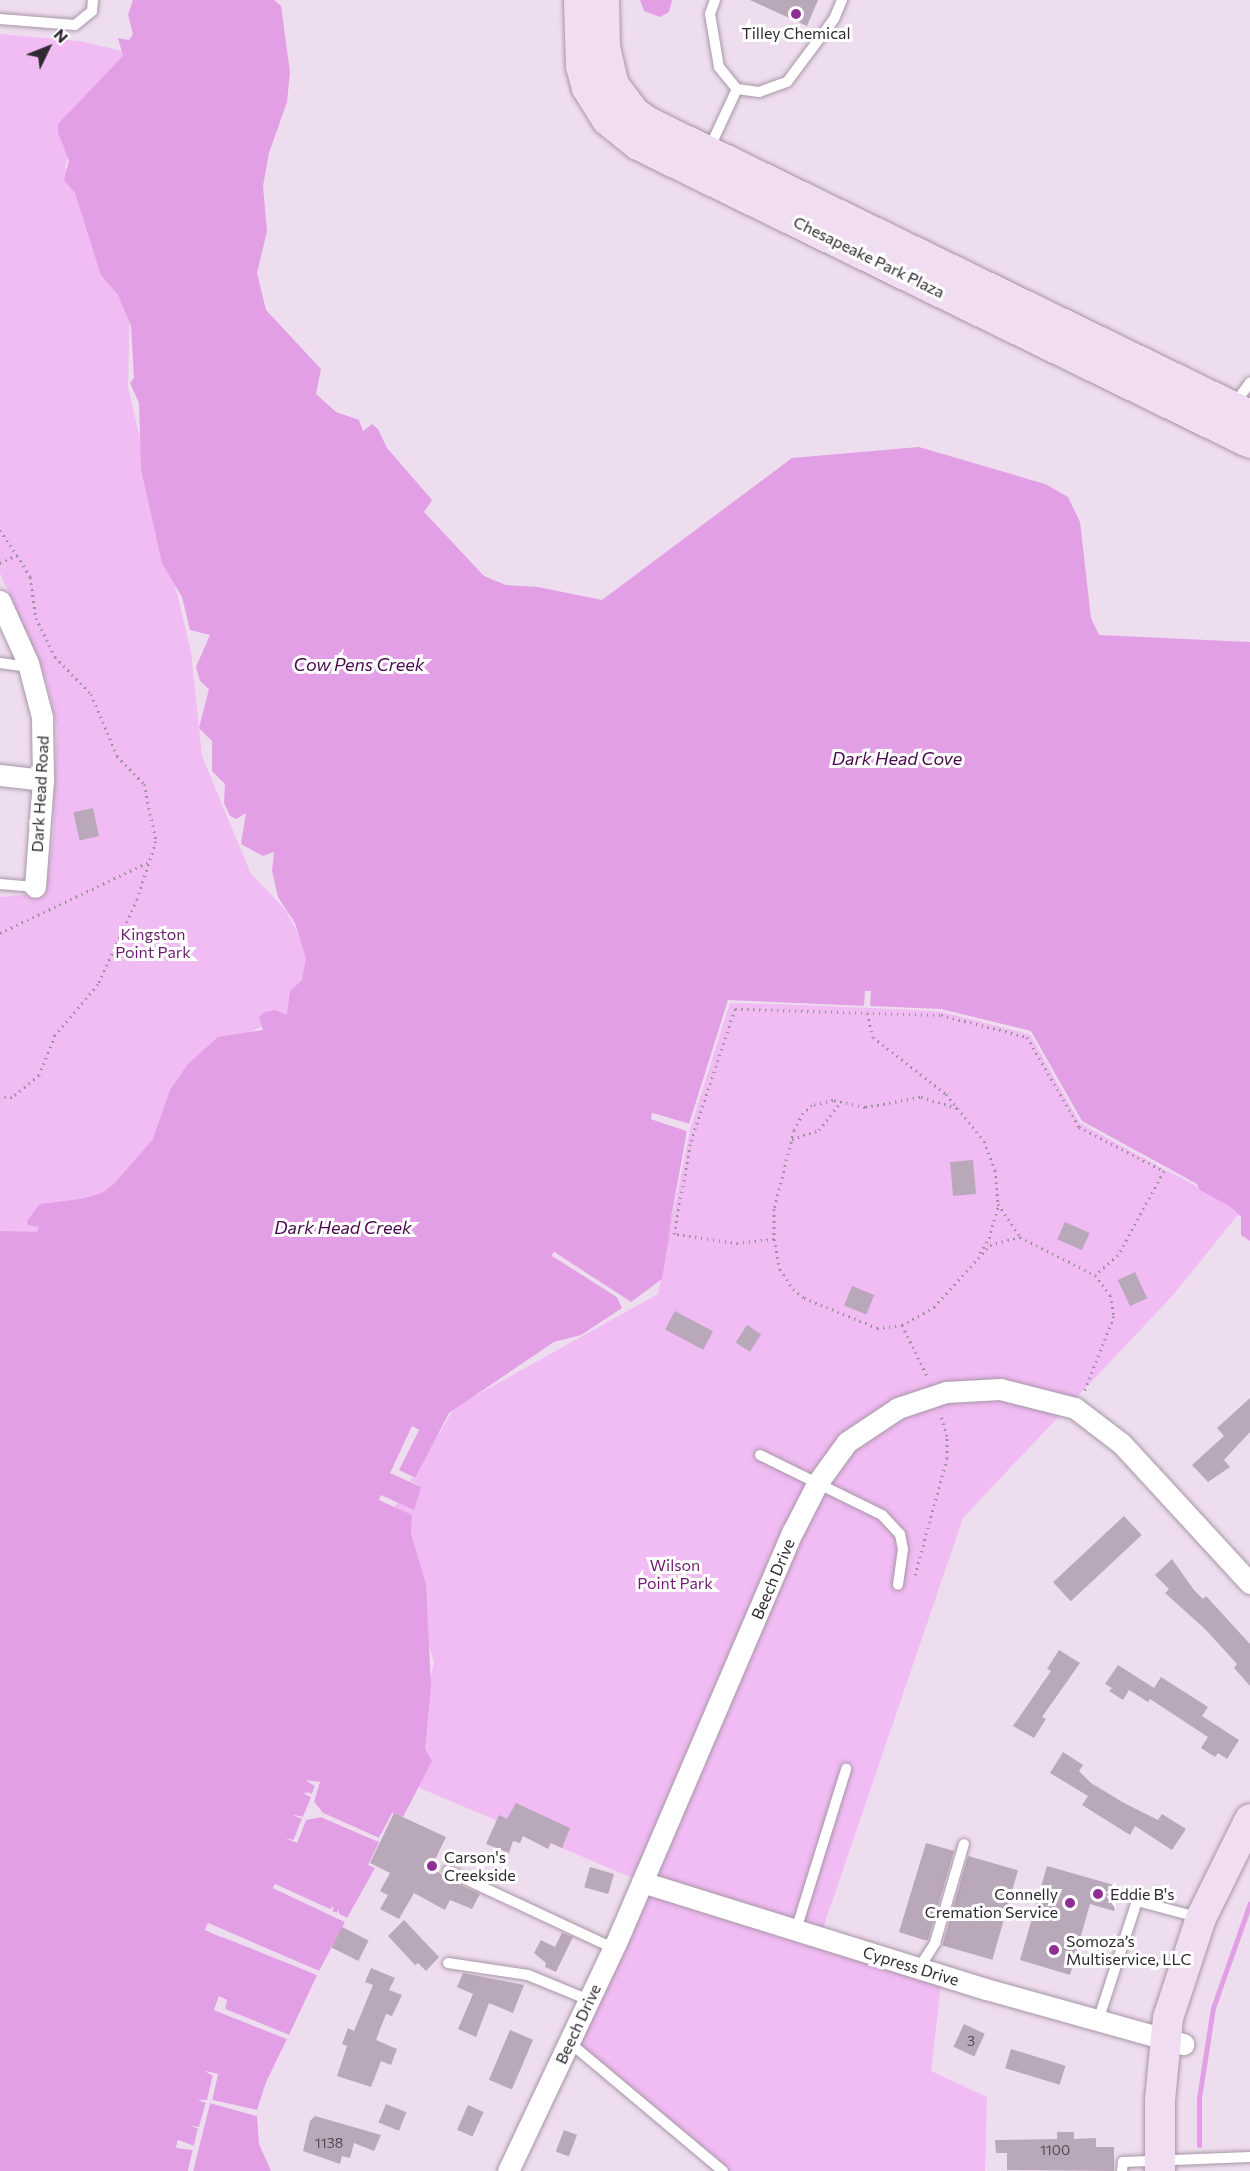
<!DOCTYPE html>
<meta charset="utf-8">
<style>
body{margin:0}
#map{position:relative;width:1250px;height:2171px;overflow:hidden;background:#ede;font-family:Commissioner,sans-serif}
div>[style]{position:absolute}
.green>*{inset:0;background:#f1bbf3}
.water>*{inset:0;background:#e29fe5}
.pier>*{inset:0;background:#ede}
.stream>*{height:5px;margin:-2.5px;padding:0 2.5px;transform-origin:2.5px;border-radius:2.5px;background:#e29fe5}
.building>*{inset:0;background:#b9a8b9;transform-origin:0 0}
.path>*{height:3px;margin-top:-1.5px;transform-origin:0;background:repeating-linear-gradient(90deg,#9e919e 0 1.5px,transparent 0 6px)}
.roads{filter:drop-shadow(0 0 2px #a796a7) drop-shadow(0 0 2px #a796a7)}
.lane>*{height:10px;margin:-5px;padding:0 5px;transform-origin:5px;border-radius:5px;background:#fff}
.street>*{height:21px;margin:-10.5px;padding:0 10.5px;transform-origin:10.5px;border-radius:10.5px;background:#fff}
.secondary>*{height:30px;margin:-15px;padding:0 15px;transform-origin:15px;border-radius:15px;background:#f1ddf2}
.dots>*{width:16px;height:16px;translate:-50% -50%;box-sizing:border-box;border:3px solid #fff;border-radius:50%}
span{translate:-50% -50%;white-space:nowrap;text-align:center;line-height:1.15;-webkit-text-stroke:6px #fff;paint-order:stroke}
.number-label{font-size:14px;color:#524952}
.number-label span{-webkit-text-stroke-width:0}
.poi-label{font-size:16px;color:#2f2930}
.left{translate:0 -50%;text-align:left}
.right{translate:-100% -50%;text-align:right}
.street-label{font-size:16px;color:#2f2930}
.park-label{font-size:16px;color:#6c1d71}
.water-label{font-size:18px;color:#47094b;font-style:italic}
.north{position:absolute;left:18px;top:18px;width:60px;height:60px;-webkit-text-stroke:4px #fff;paint-order:stroke;rotate:47deg;font-size:16px;font-weight:700;line-height:24px;text-align:center;color:#2f2930}
.north::after{content:'';display:block;margin:auto;width:21px;height:27px;background:#2f2930;clip-path:polygon(50% 0,100% 100%,50% 72%,0 100%)}
</style>
<div id="map">
<div class="green">
<i style="clip-path:polygon(0 34px,79px 41px,135px 54px,85px 110px,65px 167px,130px 299px,128px 388px,191px 652px,202px 756px,251px 874px,285px 909px,306px 948px,309px 974px,302px 997px,283px 1019px,213px 1046px,157px 1138px,99px 1207px,35px 1235px,0 1233px,0 897px,45px 893px,53px 836px,57px 727px,46px 679px,0 573px)"></i>
<i style="clip-path:polygon(730px 1002px,940px 1011px,1031px 1035px,1082px 1123px,1241px 1211px,1173px 1295px,963px 1518px,820px 1937px,942px 1976px,931px 2071px,987px 2097px,985px 2171px,723px 2171px,569px 2042px,642px 1882px,408px 1783px,434px 1662px,390px 1515px,455px 1407px,658px 1294px,692px 1118px)"></i>
</div>
<div class="water">
<i style="clip-path:polygon(133px 0,274px 0,281px 6px,290px 72px,287px 102px,269px 153px,263px 186px,267px 231px,257px 273px,266px 310px,321px 369px,316px 394px,336px 412px,359px 420px,363px 431px,372px 424px,378px 429px,387px 448px,432px 500px,424px 512px,484px 576px,506px 585px,538px 587px,602px 600px,792px 458px,919px 447px,1045px 484px,1068px 497px,1080px 522px,1091px 618px,1099px 635px,1250px 642px,1250px 1241px,1241px 1235px,1241px 1217px,1231px 1207px,1200px 1190px,1197px 1184px,1082px 1121px,1031px 1031px,941px 1009px,870px 1006px,871px 991px,865px 991px,864px 1006px,728px 1000px,689px 1124px,653px 1113px,651px 1119px,687px 1131px,662px 1279px,631px 1302px,554px 1252px,552px 1256px,617px 1297px,622px 1308px,581px 1335px,554px 1342px,449px 1413px,415px 1478px,398px 1470px,419px 1430px,412px 1427px,391px 1473px,421px 1487px,414px 1510px,381px 1495px,379px 1500px,412px 1515px,411px 1534px,426px 1584px,431px 1686px,425px 1749px,432px 1761px,403px 1817px,392px 1813px,379px 1838px,323px 1813px,314px 1802px,316px 1784px,306px 1780px,315px 1786px,312px 1794px,303px 1791px,312px 1796px,303px 1817px,293px 1815px,302px 1819px,293px 1841px,297px 1842px,306px 1820px,321px 1817px,379px 1842px,368px 1865px,375px 1868px,347px 1918px,339px 1914px,339px 1909px,337px 1913px,332px 1911px,334px 1907px,330px 1910px,275px 1884px,273px 1888px,345px 1922px,319px 1971px,208px 1923px,205px 1930px,317px 1975px,289px 2035px,225px 2009px,227px 2000px,219px 1997px,214px 2010px,287px 2039px,266px 2082px,257px 2110px,212px 2100px,218px 2074px,205px 2071px,213px 2075px,207px 2101px,198px 2100px,206px 2102px,199px 2127px,191px 2126px,198px 2128px,194px 2146px,178px 2140px,176px 2147px,193px 2149px,188px 2171px,0 2171px,0 1231px,37px 1232px,39px 1227px,28px 1225px,27px 1221px,40px 1204px,81px 1199px,102px 1193px,114px 1184px,153px 1139px,170px 1090px,188px 1064px,218px 1037px,263px 1030px,259px 1017px,265px 1012px,275px 1010px,287px 1015px,290px 991px,302px 980px,306px 958px,295px 923px,278px 897px,272px 871px,274px 852px,263px 856px,241px 844px,246px 813px,236px 819px,230px 816px,224px 803px,225px 784px,212px 771px,212px 741px,199px 728px,209px 689px,200px 681px,196px 667px,210px 635px,190px 630px,182px 597px,162px 563px,141px 469px,139px 403px,130px 383px,134px 378px,131px 326px,118px 295px,101px 275px,75px 193px,64px 180px,69px 160px,58px 133px,58px 124px,123px 56px,118px 38px,129px 40px,133px 34px,128px 15px)"></i>
<i style="clip-path:polygon(640px 0,672px 0,669px 12px,660px 17px,644px 11px)"></i>
<i style="clip-path:polygon(210px 2103px,257px 2116px,259px 2144px,271px 2171px,193px 2171px)"></i>
</div>
<div class="pier">
<i style="clip-path:polygon(728px 1001px,867px 1006px,730px 1003px,691px 1126px,654px 1117px,690px 1130px,667px 1240px,687px 1131px,651px 1119px,652px 1113px,690px 1124px)"></i>
<i style="clip-path:polygon(867px 1006px,941px 1011px,1029px 1032px,1082px 1123px,1170px 1169px,1169px 1172px,1080px 1123px,1029px 1033px,941px 1012px)"></i>
<i style="clip-path:polygon(554px 1252px,631px 1302px,621px 1299px,622px 1308px,617px 1297px,552px 1255px)"></i>
<i style="clip-path:polygon(412px 1426px,419px 1430px,399px 1470px,418px 1479px,394px 1472px,424px 1488px,390px 1473px)"></i>
<i style="clip-path:polygon(306px 1780px,320px 1782px,314px 1802px,323px 1813px,379px 1838px,393px 1814px,379px 1842px,321px 1817px,306px 1820px,297px 1843px,285px 1838px,294px 1840px,302px 1819px,293px 1815px,303px 1817px,311px 1797px,302px 1793px,312px 1794px,315px 1786px)"></i>
<i style="clip-path:polygon(275px 1884px,330px 1909px,334px 1906px,332px 1911px,337px 1913px,339px 1909px,339px 1914px,347px 1918px,345px 1922px,273px 1888px)"></i>
<i style="clip-path:polygon(208px 1923px,319px 1971px,317px 1975px,225px 1935px,223px 1938px,205px 1930px)"></i>
<i style="clip-path:polygon(219px 1996px,227px 2000px,225px 2009px,289px 2035px,287px 2039px,214px 2010px)"></i>
<i style="clip-path:polygon(205px 2071px,218px 2074px,212px 2100px,257px 2110px,257px 2116px,210px 2103px,193px 2171px,188px 2171px,193px 2150px,176px 2148px,178px 2140px,194px 2146px,198px 2128px,191px 2126px,199px 2127px,206px 2103px,198px 2100px,207px 2100px,213px 2076px)"></i>
</div>
<div class="stream">
<i style="left:1199px;top:2145px;width:47px;rotate:-90deg"></i>
<i style="left:1199px;top:2098px;width:91px;rotate:-81.2deg"></i>
<i style="left:1213px;top:2008px;width:111px;rotate:-70.6deg"></i>
</div>
<div class="building">
<i style="clip-path:polygon(750px 0,818px 0,807px 26px)"></i>
<i style="left:93px;top:808px;width:29px;height:20px;rotate:78deg"></i>
<i style="left:973px;top:1160px;width:34px;height:23px;rotate:85deg"></i>
<i style="left:1065px;top:1222px;width:27px;height:19px;rotate:24deg"></i>
<i style="left:1135px;top:1272px;width:29px;height:19px;rotate:65deg"></i>
<i style="left:852px;top:1286px;width:24px;height:21px;rotate:22deg"></i>
<i style="left:675px;top:1311px;width:43px;height:21px;rotate:28deg"></i>
<i style="left:747px;top:1325px;width:17px;height:21px;rotate:33deg"></i>
<i style="clip-path:polygon(1250px 1398px,1250px 1432px,1224px 1460px,1230px 1467px,1208px 1482px,1192px 1465px,1224px 1436px,1217px 1428px)"></i>
<i style="left:1124px;top:1516px;width:26px;height:97px;rotate:47deg"></i>
<i style="clip-path:polygon(1172px 1559px,1194px 1590px,1203px 1599px,1206px 1596px,1250px 1644px,1250px 1686px,1234px 1668px,1237px 1664px,1205px 1629px,1165px 1593px,1169px 1589px,1155px 1575px)"></i>
<i style="clip-path:polygon(1059px 1650px,1080px 1663px,1042px 1717px,1046px 1719px,1034px 1738px,1013px 1726px,1051px 1671px,1047px 1669px)"></i>
<i style="clip-path:polygon(1118px 1665px,1154px 1688px,1161px 1677px,1208px 1707px,1202px 1716px,1239px 1740px,1227px 1759px,1218px 1753px,1215px 1757px,1201px 1748px,1208px 1737px,1150px 1699px,1148px 1702px,1129px 1690px,1123px 1700px,1109px 1691px,1112px 1688px,1105px 1684px)"></i>
<i style="clip-path:polygon(1063px 1752px,1083px 1765px,1079px 1771px,1091px 1783px,1124px 1803px,1158px 1820px,1162px 1814px,1186px 1829px,1172px 1850px,1135px 1826px,1130px 1835px,1082px 1805px,1088px 1796px,1050px 1773px)"></i>
<i style="clip-path:polygon(516px 1803px,570px 1828px,562px 1848px,551px 1843px,548px 1849px,523px 1836px,520px 1843px,513px 1841px,509px 1853px,486px 1844px,499px 1815px,507px 1819px)"></i>
<i style="clip-path:polygon(394px 1813px,446px 1837px,432px 1866px,445px 1878px,480px 1894px,472px 1909px,450px 1900px,445px 1910px,414px 1893px,399px 1919px,380px 1909px,388px 1895px,380px 1891px,390px 1873px,370px 1863px)"></i>
<i style="clip-path:polygon(926px 1843px,954px 1851px,928px 1940px,924px 1940px,899px 1932px)"></i>
<i style="left:968px;top:1856px;width:52px;height:93px;rotate:16deg"></i>
<i style="clip-path:polygon(1047px 1866px,1121px 1887px,1114px 1911px,1090px 1904px,1070px 1975px,1020px 1960px)"></i>
<i style="left:590px;top:1867px;width:25px;height:21px;rotate:16deg"></i>
<i style="clip-path:polygon(404px 1920px,439px 1957px,426px 1971px,418px 1963px,415px 1965px,388px 1936px)"></i>
<i style="left:342px;top:1927px;width:30px;height:23px;rotate:27deg"></i>
<i style="clip-path:polygon(562px 1933px,573px 1937px,556px 1972px,545px 1967px,546px 1963px,534px 1953px,541px 1940px,555px 1947px)"></i>
<i style="clip-path:polygon(371px 1968px,395px 1978px,389px 1990px,402px 1995px,392px 2016px,386px 2014px,376px 2040px,397px 2049px,391px 2065px,381px 2061px,371px 2087px,337px 2076px,347px 2046px,342px 2044px,348px 2028px,354px 2031px,373px 1985px,365px 1982px)"></i>
<i style="clip-path:polygon(463px 1973px,524px 1985px,513px 2013px,489px 2003px,476px 2037px,458px 2029px,473px 1994px,457px 1987px)"></i>
<i style="left:964px;top:2024px;width:23px;height:25px;rotate:25deg"></i>
<i style="left:510px;top:2030px;width:25px;height:54px;rotate:23deg"></i>
<i style="left:1011px;top:2049px;width:57px;height:20px;rotate:17deg"></i>
<i style="left:386px;top:2104px;width:22px;height:20px;rotate:22deg"></i>
<i style="left:468px;top:2105px;width:17px;height:27px;rotate:24deg"></i>
<i style="clip-path:polygon(315px 2116px,381px 2135px,374px 2151px,354px 2143px,350px 2158px,342px 2156px,340px 2164px,303px 2151px,310px 2121px)"></i>
<i style="left:564px;top:2130px;width:14px;height:23px;rotate:21deg"></i>
<i style="clip-path:polygon(1057px 2132px,1074px 2132px,1074px 2139px,1096px 2138px,1096px 2147px,1114px 2147px,1114px 2171px,1007px 2170px,1007px 2153px,996px 2153px,995px 2140px,1057px 2139px)"></i>
</div>
<div class="path">
<i style="left:0;top:530px;width:30px;rotate:56deg"></i>
<i style="left:0;top:563px;width:19px;rotate:-25deg"></i>
<i style="left:17px;top:555px;width:26px;rotate:59deg"></i>
<i style="left:30px;top:577px;width:41px;rotate:81.7deg"></i>
<i style="left:36px;top:618px;width:43px;rotate:64deg"></i>
<i style="left:55px;top:657px;width:52px;rotate:45.8deg"></i>
<i style="left:91px;top:694px;width:67px;rotate:67.2deg"></i>
<i style="left:117px;top:756px;width:39px;rotate:46deg"></i>
<i style="left:144px;top:784px;width:58px;rotate:78.1deg"></i>
<i style="left:156px;top:841px;width:61px;rotate:108.1deg"></i>
<i style="left:137px;top:899px;width:94px;rotate:114.6deg"></i>
<i style="left:98px;top:984px;width:67px;rotate:130.1deg"></i>
<i style="left:55px;top:1035px;width:43px;rotate:111.8deg"></i>
<i style="left:39px;top:1075px;width:35px;rotate:141deg"></i>
<i style="left:12px;top:1097px;width:12px;rotate:-175deg"></i>
<i style="left:0;top:933px;width:165px;rotate:-25.5deg"></i>
<i style="left:867px;top:1013px;width:25px;rotate:76deg"></i>
<i style="left:873px;top:1037px;width:93px;rotate:38deg"></i>
<i style="left:946px;top:1094px;width:60px;rotate:51deg"></i>
<i style="left:984px;top:1141px;width:31px;rotate:69deg"></i>
<i style="left:995px;top:1170px;width:34px;rotate:85deg"></i>
<i style="left:998px;top:1204px;width:40px;rotate:56deg"></i>
<i style="left:1020px;top:1237px;width:84px;rotate:26.9deg"></i>
<i style="left:1095px;top:1275px;width:25px;rotate:53deg"></i>
<i style="left:1110px;top:1295px;width:21px;rotate:79deg"></i>
<i style="left:1114px;top:1316px;width:82px;rotate:111.5deg"></i>
<i style="left:957px;top:1108px;width:39px;rotate:-163deg"></i>
<i style="left:920px;top:1097px;width:56px;rotate:169.7deg"></i>
<i style="left:865px;top:1107px;width:33px;rotate:-168deg"></i>
<i style="left:833px;top:1100px;width:22px;rotate:167deg"></i>
<i style="left:812px;top:1105px;width:12px;rotate:138deg"></i>
<i style="left:803px;top:1113px;width:19px;rotate:118deg"></i>
<i style="left:794px;top:1130px;width:81px;rotate:104.2deg"></i>
<i style="left:774px;top:1209px;width:30px;rotate:90deg"></i>
<i style="left:774px;top:1239px;width:31px;rotate:79deg"></i>
<i style="left:780px;top:1269px;width:24px;rotate:57deg"></i>
<i style="left:793px;top:1289px;width:14px;rotate:39deg"></i>
<i style="left:804px;top:1298px;width:79px;rotate:22.3deg"></i>
<i style="left:877px;top:1328px;width:25px;rotate:-7deg"></i>
<i style="left:902px;top:1325px;width:37px;rotate:-29deg"></i>
<i style="left:934px;top:1307px;width:84px;rotate:-47.9deg"></i>
<i style="left:990px;top:1245px;width:31px;rotate:-15deg"></i>
<i style="left:792px;top:1139px;width:28px;rotate:-18deg"></i>
<i style="left:819px;top:1130px;width:36px;rotate:-52deg"></i>
<i style="left:774px;top:1239px;width:36px;rotate:174deg"></i>
<i style="left:738px;top:1243px;width:65px;rotate:-172deg"></i>
<i style="left:674px;top:1234px;width:95px;rotate:-79.6deg"></i>
<i style="left:691px;top:1141px;width:139px;rotate:-71.6deg"></i>
<i style="left:735px;top:1009px;width:206px;rotate:1.7deg"></i>
<i style="left:941px;top:1015px;width:89px;rotate:14.3deg"></i>
<i style="left:1027px;top:1037px;width:104px;rotate:60deg"></i>
<i style="left:1079px;top:1127px;width:96px;rotate:27.4deg"></i>
<i style="left:1164px;top:1171px;width:96px;rotate:118.7deg"></i>
<i style="left:1118px;top:1255px;width:30px;rotate:139deg"></i>
<i style="left:980px;top:1253px;width:17px;rotate:-59deg"></i>
<i style="left:989px;top:1238px;width:33px;rotate:-74deg"></i>
<i style="left:902px;top:1325px;width:59px;rotate:63.9deg"></i>
<i style="left:915px;top:1575px;width:121px;rotate:-74.7deg"></i>
<i style="left:947px;top:1458px;width:22px;rotate:-90deg"></i>
<i style="left:947px;top:1436px;width:24px;rotate:-107deg"></i>
</div>
<div class="roads">
<div class="lane">
<i style="left:715px;top:0;width:15px;rotate:110deg"></i>
<i style="left:710px;top:14px;width:54px;rotate:80.4deg"></i>
<i style="left:719px;top:67px;width:28px;rotate:51deg"></i>
<i style="left:737px;top:89px;width:22px;rotate:8deg"></i>
<i style="left:759px;top:92px;width:30px;rotate:-20deg"></i>
<i style="left:787px;top:82px;width:79px;rotate:-53.3deg"></i>
<i style="left:834px;top:19px;width:21px;rotate:-67deg"></i>
<i style="left:0;top:19px;width:75px;rotate:4.6deg"></i>
<i style="left:75px;top:25px;width:22px;rotate:-39deg"></i>
<i style="left:92px;top:11px;width:11px;rotate:-85deg"></i>
<i style="left:709px;top:149px;width:66px;rotate:-65deg"></i>
<i style="left:1233px;top:406px;width:29px;rotate:-54deg"></i>
<i style="left:0;top:663px;width:29px;rotate:8deg"></i>
<i style="left:0;top:884px;width:35px;rotate:5deg"></i>
<i style="left:760px;top:1455px;width:136px;rotate:26.2deg"></i>
<i style="left:882px;top:1515px;width:26px;rotate:47deg"></i>
<i style="left:900px;top:1534px;width:15px;rotate:79deg"></i>
<i style="left:903px;top:1549px;width:36px;rotate:98deg"></i>
<i style="left:448px;top:1871px;width:182px;rotate:25deg"></i>
<i style="left:796px;top:1930px;width:169px;rotate:-72.7deg"></i>
<i style="left:448px;top:1963px;width:81px;rotate:8.5deg"></i>
<i style="left:528px;top:1975px;width:66px;rotate:22.3deg"></i>
<i style="left:919px;top:1968px;width:30px;rotate:-57deg"></i>
<i style="left:935px;top:1943px;width:103px;rotate:-73.7deg"></i>
<i style="left:1098px;top:2021px;width:126px;rotate:-72deg"></i>
<i style="left:1137px;top:1901px;width:66px;rotate:14.9deg"></i>
<i style="left:569px;top:2042px;width:201px;rotate:40deg"></i>
<i style="left:1122px;top:2171px;width:9px;rotate:-84deg"></i>
<i style="left:1123px;top:2162px;width:127px;rotate:-2.3deg"></i>
</div>
<div class="street">
<i style="left:0;top:601px;width:68px;rotate:65.7deg"></i>
<i style="left:28px;top:663px;width:56px;rotate:75.5deg"></i>
<i style="left:42px;top:717px;width:63px;rotate:89.1deg"></i>
<i style="left:43px;top:780px;width:107px;rotate:94.3deg"></i>
<i style="left:0;top:775px;width:43px;rotate:6.6deg"></i>
<i style="left:642px;top:1882px;width:360px;rotate:17.3deg"></i>
<i style="left:986px;top:1989px;width:205px;rotate:15.6deg"></i>
<i style="left:508px;top:2171px;width:252px;rotate:-64.7deg"></i>
<i style="left:616px;top:1943px;width:448px;rotate:-66.8deg"></i>
<i style="left:793px;top:1531px;width:55px;rotate:-63deg"></i>
<i style="left:818px;top:1482px;width:49px;rotate:-54.1deg"></i>
<i style="left:847px;top:1442px;width:61px;rotate:-33.7deg"></i>
<i style="left:898px;top:1408px;width:51px;rotate:-18.4deg"></i>
<i style="left:946px;top:1392px;width:54px;rotate:-3.2deg"></i>
<i style="left:1000px;top:1389px;width:77px;rotate:14.2deg"></i>
<i style="left:1075px;top:1408px;width:59px;rotate:37.5deg"></i>
<i style="left:1122px;top:1444px;width:189px;rotate:47.4deg"></i>
</div>
<div class="secondary">
<i style="left:579px;top:0;width:66px;rotate:88.3deg"></i>
<i style="left:581px;top:66px;width:23px;rotate:75deg"></i>
<i style="left:587px;top:88px;width:38px;rotate:58deg"></i>
<i style="left:607px;top:120px;width:40px;rotate:39deg"></i>
<i style="left:638px;top:145px;width:681px;rotate:25.96deg"></i>
<i style="left:604px;top:0;width:47px;rotate:88.8deg"></i>
<i style="left:605px;top:47px;width:39px;rotate:77deg"></i>
<i style="left:614px;top:85px;width:35px;rotate:53deg"></i>
<i style="left:635px;top:113px;width:18px;rotate:34deg"></i>
<i style="left:650px;top:123px;width:667px;rotate:25.95deg"></i>
<i style="left:1160px;top:2171px;width:71px;rotate:-90deg"></i>
<i style="left:1160px;top:2100px;width:82px;rotate:-84.4deg"></i>
<i style="left:1168px;top:2018px;width:105px;rotate:-71.7deg"></i>
<i style="left:1201px;top:1918px;width:110px;rotate:-63.7deg"></i>
</div>
</div>
<div class="dots">
<i style="left:796px;top:14px;background:#902e96"></i>
<i style="left:432px;top:1866px;background:#902e96"></i>
<i style="left:1098px;top:1894px;background:#902e96"></i>
<i style="left:1070px;top:1903px;background:#902e96"></i>
<i style="left:1054px;top:1950px;background:#902e96"></i>
</div>
<div class="number-label">
<span style="left:971px;top:2041px">3</span>
<span style="left:329px;top:2143px">1138</span>
<span style="left:1055px;top:2150px">1100</span>
</div>
<div class="poi-label">
<span style="left:796px;top:33px">Tilley Chemical</span>
<span class="left" style="left:444px;top:1866px">Carson's<br>Creekside</span>
<span class="right" style="left:1058px;top:1903px">Connelly<br>Cremation Service</span>
<span class="left" style="left:1110px;top:1894px">Eddie B's</span>
<span class="left" style="left:1066px;top:1950px">Somoza’s<br>Multiservice, LLC</span>
</div>
<div class="street-label">
<span style="left:869px;top:257px;rotate:26deg">Chesapeake Park Plaza</span>
<span style="left:40px;top:794px;rotate:-87deg">Dark Head Road</span>
<span style="left:773px;top:1579px;rotate:-67deg">Beech Drive</span>
<span style="left:911px;top:1966px;rotate:17deg">Cypress Drive</span>
<span style="left:578px;top:2024px;rotate:-65deg">Beech Drive</span>
</div>
<div class="park-label">
<span style="left:153px;top:943px">Kingston<br>Point Park</span>
<span style="left:675px;top:1574px">Wilson<br>Point Park</span>
</div>
<div class="water-label">
<span style="left:359px;top:664px">Cow Pens Creek</span>
<span style="left:897px;top:758px">Dark Head Cove</span>
<span style="left:343px;top:1227px">Dark Head Creek</span>
</div>
<div class="north">N</div>
</div>
